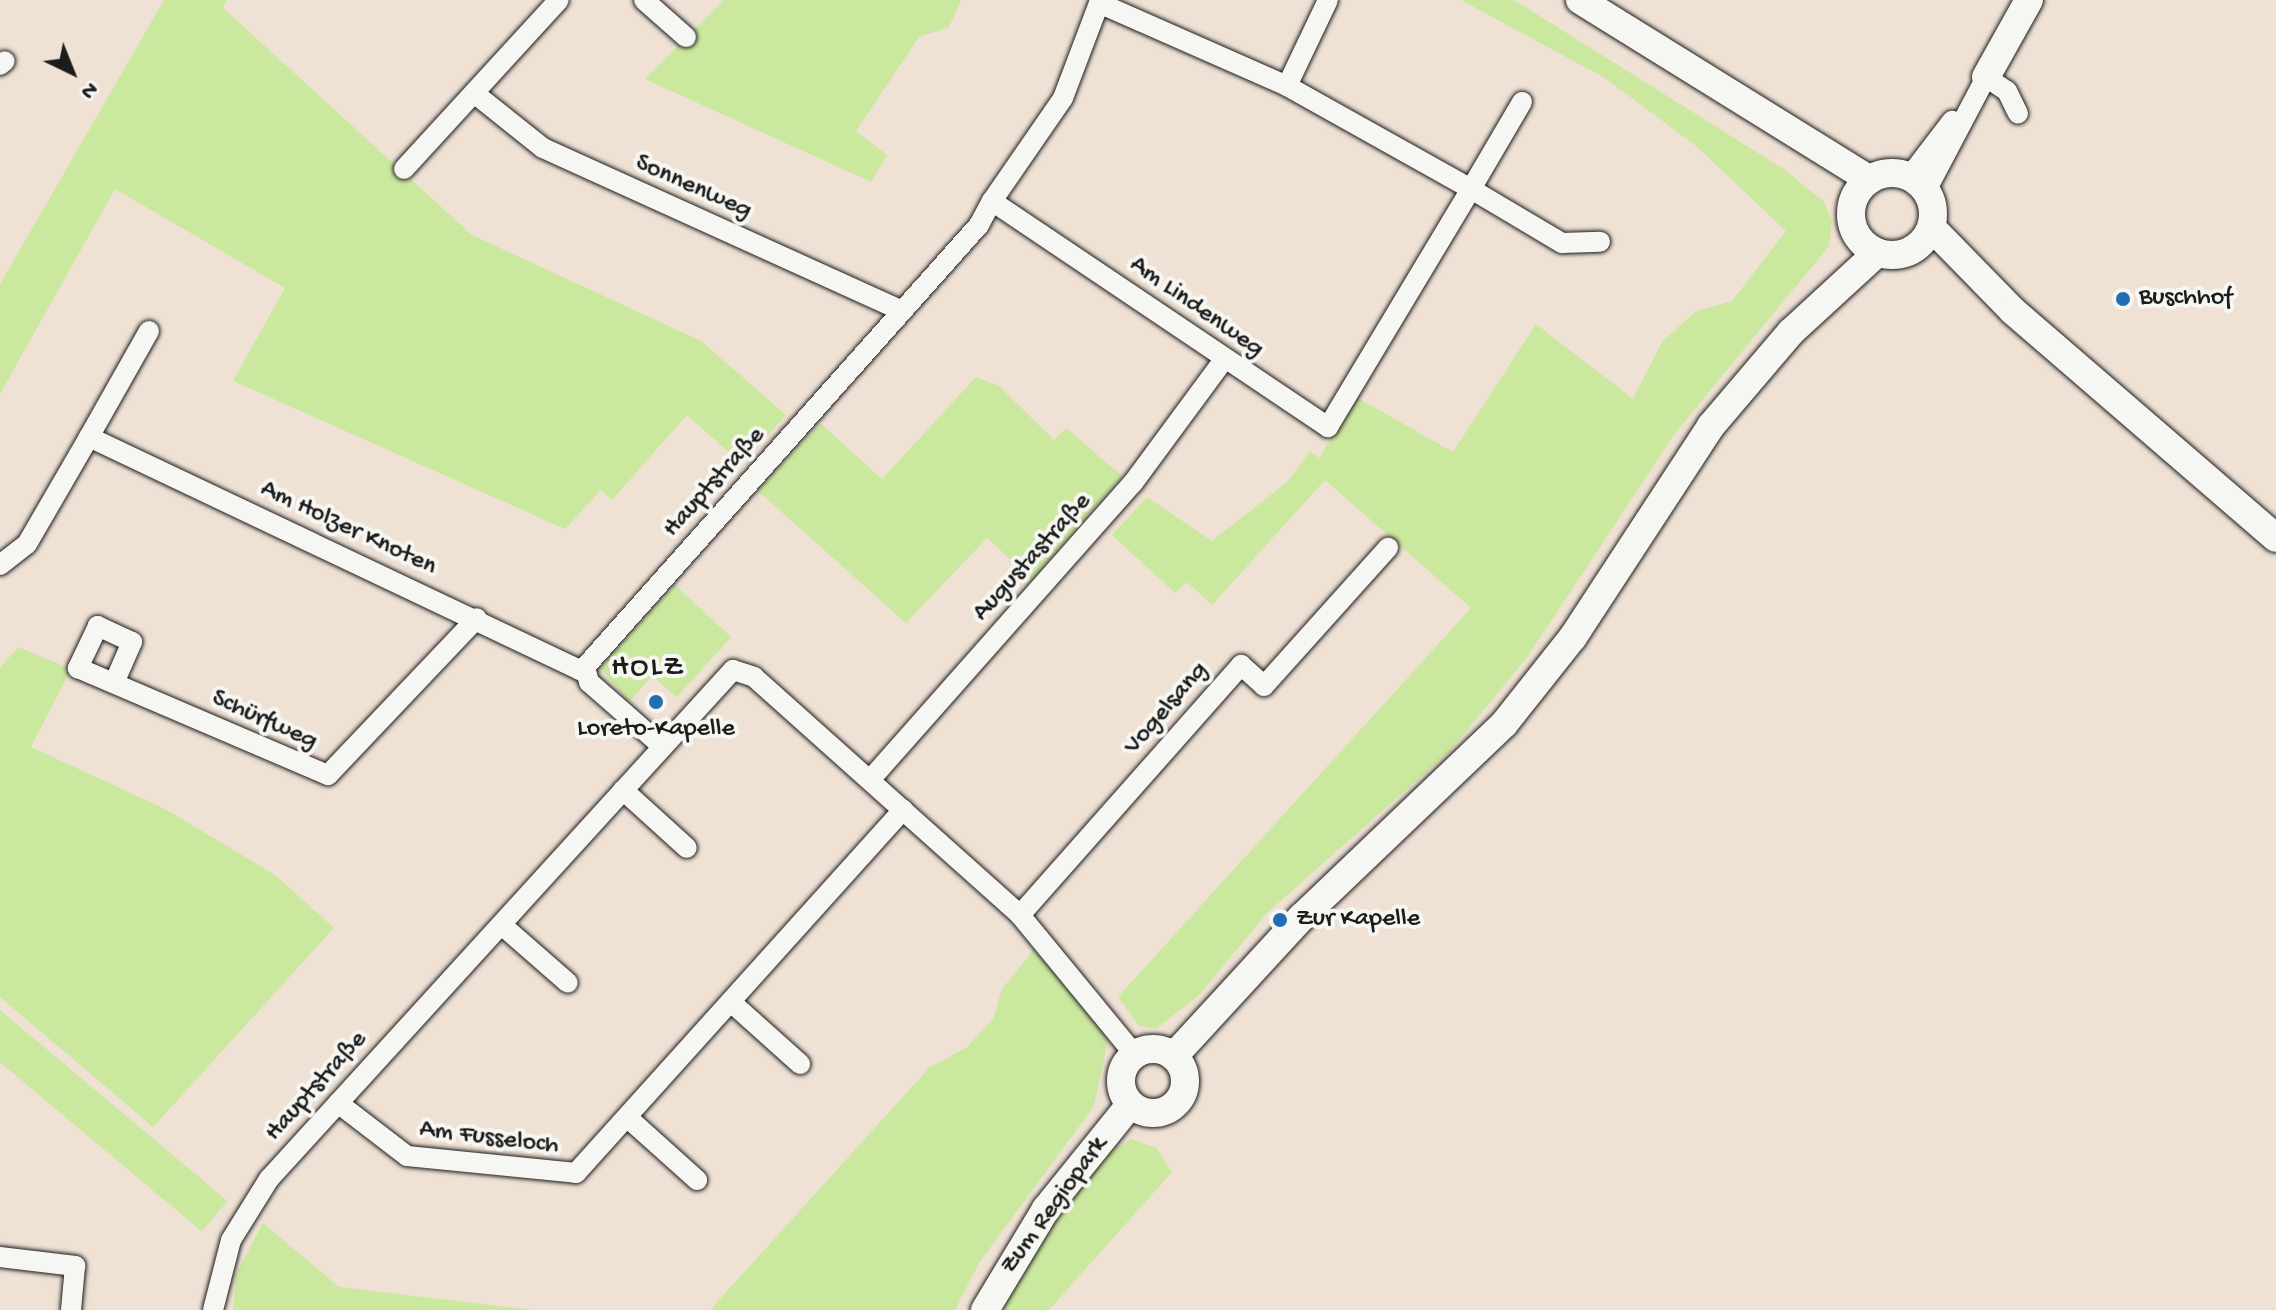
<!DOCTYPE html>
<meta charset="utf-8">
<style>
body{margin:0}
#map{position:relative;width:2276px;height:1310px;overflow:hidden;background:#efe1d4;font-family:"Gochi Hand",sans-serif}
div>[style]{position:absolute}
.green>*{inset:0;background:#cbe89f;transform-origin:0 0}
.roads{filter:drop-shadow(0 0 2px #1c1c1c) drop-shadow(0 0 2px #1c1c1c)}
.street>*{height:20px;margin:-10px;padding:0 10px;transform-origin:10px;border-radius:10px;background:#f6f6f2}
.secondary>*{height:28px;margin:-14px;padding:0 14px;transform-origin:14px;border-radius:14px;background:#f6f6f2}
.secondary>.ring{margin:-14px;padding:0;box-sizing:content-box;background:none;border:28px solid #f6f6f2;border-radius:50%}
.dots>*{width:22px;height:22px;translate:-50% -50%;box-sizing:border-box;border:4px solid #f6f6f2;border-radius:50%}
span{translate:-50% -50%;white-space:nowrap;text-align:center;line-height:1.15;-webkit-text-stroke:8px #f6f6f2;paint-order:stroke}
.street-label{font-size:26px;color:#1c1c1c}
.poi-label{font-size:26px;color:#1c1c1c}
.left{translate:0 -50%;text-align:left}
.quarter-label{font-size:30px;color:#1c1c1c;letter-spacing:2px}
.north{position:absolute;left:32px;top:32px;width:80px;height:80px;-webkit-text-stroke:6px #f6f6f2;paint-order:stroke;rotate:137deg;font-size:22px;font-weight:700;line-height:32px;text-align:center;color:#1c1c1c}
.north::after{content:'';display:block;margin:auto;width:28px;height:36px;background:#1c1c1c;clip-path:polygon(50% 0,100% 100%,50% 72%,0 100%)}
</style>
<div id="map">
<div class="green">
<i style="clip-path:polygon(164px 0,227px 0,223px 8px,472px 235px,701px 341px,786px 415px,742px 464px,687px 415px,612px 500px,601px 490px,565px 529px,233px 381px,285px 288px,115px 189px,0 394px,0 284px)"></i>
<i style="clip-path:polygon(724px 0,961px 0,949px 27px,919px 37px,856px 131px,887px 155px,871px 182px,645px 79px)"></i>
<i style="clip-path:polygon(1461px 0,1514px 0,1785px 170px,1824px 202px,1832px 221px,1829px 246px,1676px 432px,1528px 656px,1450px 751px,1268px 912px,1198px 996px,1157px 1028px,1139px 1026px,1118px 997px,1471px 608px,1325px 480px,1212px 605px,1187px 582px,1175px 593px,1112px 535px,1147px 497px,1212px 541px,1287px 482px,1310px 451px,1319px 458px,1356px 397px,1453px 452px,1536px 324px,1633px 399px,1662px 342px,1696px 311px,1732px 301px,1786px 231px,1696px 146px,1605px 78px)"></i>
<i style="clip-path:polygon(976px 377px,999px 386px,1054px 440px,1066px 428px,1122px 476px,1032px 579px,987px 538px,906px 623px,758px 491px,820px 423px,882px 479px)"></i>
<i style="clip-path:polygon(675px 585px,731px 637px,677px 697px,652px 676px,629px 702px,600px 668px)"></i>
<i style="clip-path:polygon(18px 647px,71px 669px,31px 747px,165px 809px,275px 875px,334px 928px,153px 1127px,0 997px,0 668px)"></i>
<i style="clip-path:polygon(1034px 949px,1109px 1035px,1094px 1106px,979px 1263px,955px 1310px,710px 1310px,929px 1068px,967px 1047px,993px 1019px,1002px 989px)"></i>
<i style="left:0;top:1010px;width:297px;height:40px;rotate:40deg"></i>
<i style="clip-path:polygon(1131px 1139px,1156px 1148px,1172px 1172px,1049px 1310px,999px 1310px,1040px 1232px,1104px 1155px)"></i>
<i style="clip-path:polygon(263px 1223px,339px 1287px,534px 1310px,233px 1310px,236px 1274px)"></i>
</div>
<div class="roads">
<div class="street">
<i style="left:644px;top:0;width:56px;rotate:41.4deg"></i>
<i style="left:0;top:65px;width:6px;rotate:-39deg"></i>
<i style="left:1986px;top:77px;width:25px;rotate:34deg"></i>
<i style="left:2007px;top:91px;width:25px;rotate:64deg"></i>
<i style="left:1287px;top:86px;width:95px;rotate:-64.5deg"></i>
<i style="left:474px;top:93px;width:88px;rotate:38.6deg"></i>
<i style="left:543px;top:148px;width:394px;rotate:24.4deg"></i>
<i style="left:1522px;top:102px;width:101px;rotate:120.4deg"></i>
<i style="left:1471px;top:189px;width:106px;rotate:30.7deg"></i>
<i style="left:1562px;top:243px;width:38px;rotate:-2deg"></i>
<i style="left:404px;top:169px;width:229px;rotate:-47.5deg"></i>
<i style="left:1909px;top:177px;width:71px;rotate:-52.5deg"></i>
<i style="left:1926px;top:191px;width:129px;rotate:-62.2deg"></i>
<i style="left:149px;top:331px;width:122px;rotate:119.5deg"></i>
<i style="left:89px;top:437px;width:548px;rotate:25.4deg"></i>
<i style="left:0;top:565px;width:34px;rotate:-38deg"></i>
<i style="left:27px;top:544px;width:124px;rotate:-59.9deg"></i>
<i style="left:114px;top:683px;width:45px;rotate:-66.3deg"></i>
<i style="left:132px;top:642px;width:38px;rotate:-155deg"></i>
<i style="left:98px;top:626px;width:47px;rotate:115.5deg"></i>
<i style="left:78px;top:668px;width:272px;rotate:23.2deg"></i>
<i style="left:328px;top:775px;width:216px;rotate:-46.5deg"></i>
<i style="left:662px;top:746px;width:97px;rotate:-138.8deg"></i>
<i style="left:589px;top:682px;width:16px;rotate:-105deg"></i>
<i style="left:585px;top:667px;width:592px;rotate:-48.29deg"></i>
<i style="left:979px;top:225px;width:27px;rotate:-62deg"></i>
<i style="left:992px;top:201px;width:125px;rotate:-55.4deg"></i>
<i style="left:1063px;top:98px;width:102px;rotate:-69.2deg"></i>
<i style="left:1099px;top:3px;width:206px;rotate:23.8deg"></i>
<i style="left:1287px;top:86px;width:211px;rotate:29.2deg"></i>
<i style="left:1471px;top:189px;width:278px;rotate:121deg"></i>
<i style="left:1328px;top:427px;width:405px;rotate:-146.1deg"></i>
<i style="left:870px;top:780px;width:397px;rotate:-48.5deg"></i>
<i style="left:1133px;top:483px;width:152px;rotate:-53.6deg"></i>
<i style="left:623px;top:790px;width:86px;rotate:42.2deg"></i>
<i style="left:1020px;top:915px;width:334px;rotate:-48.5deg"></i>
<i style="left:1241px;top:665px;width:31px;rotate:42deg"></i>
<i style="left:1264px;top:686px;width:186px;rotate:-48.1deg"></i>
<i style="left:503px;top:926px;width:86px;rotate:41.2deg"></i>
<i style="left:731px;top:1002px;width:93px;rotate:41.9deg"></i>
<i style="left:338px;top:1103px;width:87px;rotate:37.5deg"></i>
<i style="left:407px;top:1156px;width:170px;rotate:5.7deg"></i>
<i style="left:576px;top:1173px;width:489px;rotate:-48deg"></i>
<i style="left:628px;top:1118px;width:93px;rotate:41.9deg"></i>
<i style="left:0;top:1257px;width:76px;rotate:6.8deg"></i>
<i style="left:75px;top:1266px;width:44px;rotate:95.2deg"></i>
<i style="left:213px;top:1310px;width:72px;rotate:-75.6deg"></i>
<i style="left:231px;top:1240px;width:72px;rotate:-58.1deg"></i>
<i style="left:269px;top:1179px;width:689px;rotate:-47.65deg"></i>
<i style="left:733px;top:670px;width:22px;rotate:18deg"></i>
<i style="left:754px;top:677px;width:357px;rotate:41.8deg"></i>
<i style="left:1020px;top:915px;width:180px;rotate:50.6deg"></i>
</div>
<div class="secondary">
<i style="left:1580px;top:0;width:341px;rotate:31.8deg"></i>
<i style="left:1986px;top:77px;width:88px;rotate:-60.8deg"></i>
<i class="ring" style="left:1851px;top:173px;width:54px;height:54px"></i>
<i style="left:1932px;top:228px;width:116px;rotate:45.7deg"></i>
<i style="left:2013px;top:311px;width:347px;rotate:40.8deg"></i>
<i class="ring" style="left:1121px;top:1049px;width:36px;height:36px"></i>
<i style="left:1174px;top:1056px;width:189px;rotate:-47.4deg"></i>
<i style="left:1302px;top:917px;width:279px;rotate:-43.7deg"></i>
<i style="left:1504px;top:724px;width:111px;rotate:-51.6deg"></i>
<i style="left:1573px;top:637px;width:252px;rotate:-56.8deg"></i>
<i style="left:1711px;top:426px;width:123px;rotate:-49.6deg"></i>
<i style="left:1791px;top:332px;width:117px;rotate:-42.6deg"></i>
<i style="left:985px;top:1310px;width:118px;rotate:-58.9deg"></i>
<i style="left:1046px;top:1209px;width:134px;rotate:-51.1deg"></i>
</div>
</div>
<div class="dots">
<i style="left:2123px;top:299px;background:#1f6fb2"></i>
<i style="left:656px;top:702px;background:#1f6fb2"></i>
<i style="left:1280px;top:920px;background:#1f6fb2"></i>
</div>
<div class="street-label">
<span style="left:693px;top:188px;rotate:24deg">Sonnenweg</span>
<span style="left:1196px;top:308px;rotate:35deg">Am Lindenweg</span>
<span style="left:715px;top:483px;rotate:-48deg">Hauptstraße</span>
<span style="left:348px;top:529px;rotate:25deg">Am Holzer Knoten</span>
<span style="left:1033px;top:558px;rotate:-48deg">Augustastraße</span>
<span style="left:1167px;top:709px;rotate:-49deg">Vogelsang</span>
<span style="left:264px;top:721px;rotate:24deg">Schürfweg</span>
<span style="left:317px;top:1087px;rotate:-48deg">Hauptstraße</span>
<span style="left:489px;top:1139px;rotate:7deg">Am Fusseloch</span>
<span style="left:1055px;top:1206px;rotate:-54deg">Zum Regiopark</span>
</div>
<div class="poi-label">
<span class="left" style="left:2139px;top:299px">Buschhof</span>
<span style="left:656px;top:730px">Loreto-Kapelle</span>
<span class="left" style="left:1296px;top:920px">Zur Kapelle</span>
</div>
<div class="quarter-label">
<span style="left:648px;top:669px">HOLZ</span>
</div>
<div class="north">N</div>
</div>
